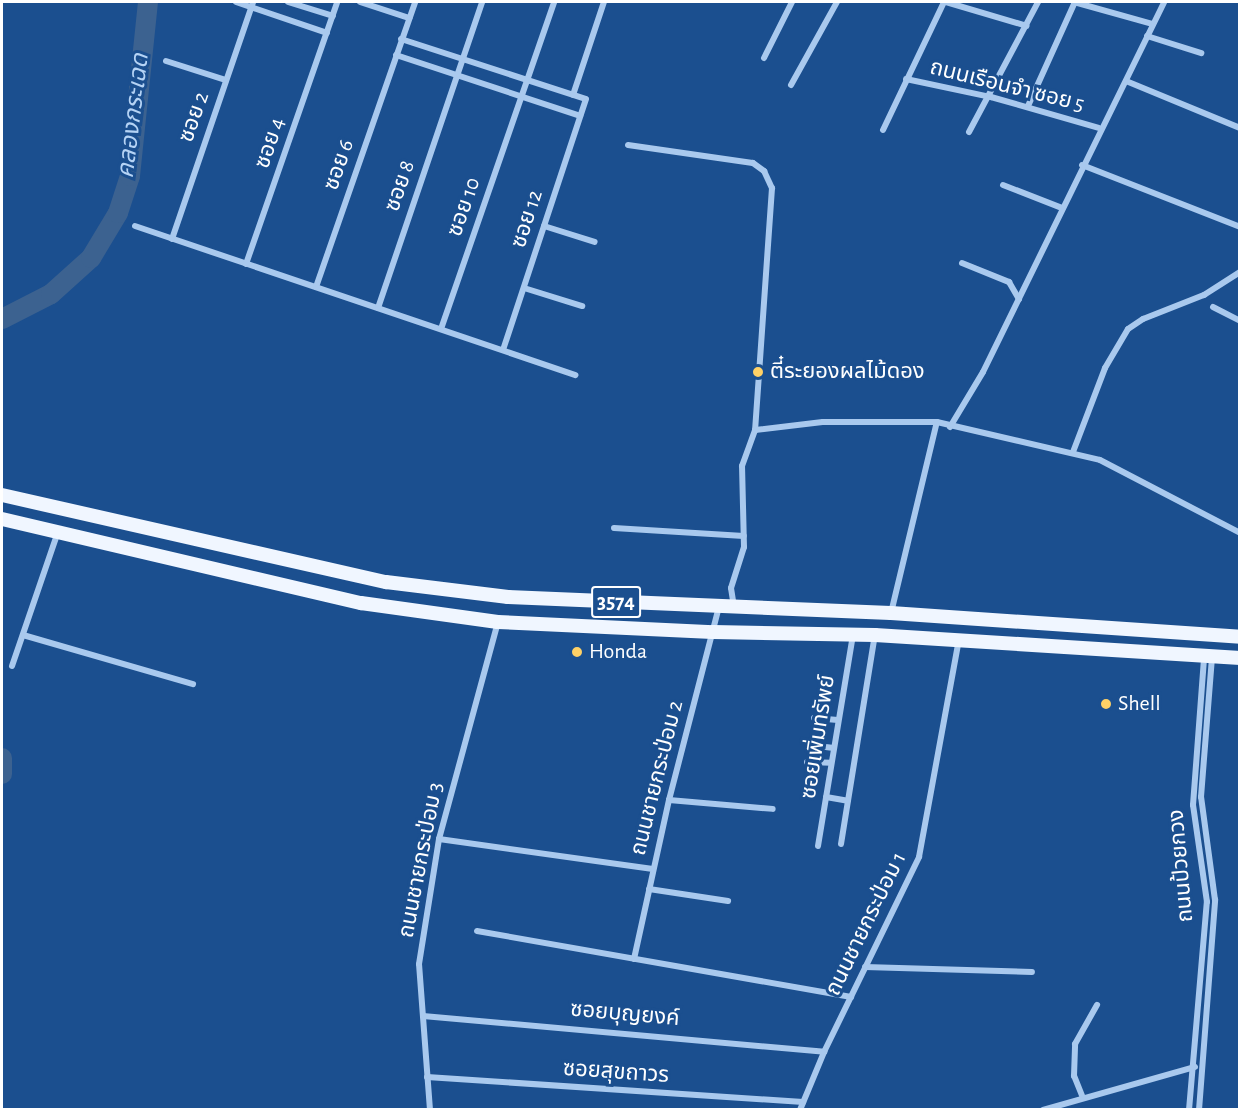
<!DOCTYPE html>
<meta charset="utf-8">
<style>
body{margin:0}
#map{position:relative;width:1241px;height:1111px;overflow:hidden;background:#1b4f8f;font-family:"Alegreya Sans","Noto Sans Thai",sans-serif}
div>[style]{position:absolute}
.river>*{height:20px;margin:-10px;padding:0 10px;transform-origin:10px;border-radius:10px;background:#3c6290}
.minor>*{height:6px;margin:-3px;padding:0 3px;transform-origin:3px;border-radius:3px;background:#a9c9ee}
.primary>*{height:14px;margin:-7px;padding:0 7px;transform-origin:7px;border-radius:7px;background:#f0f6ff}
.dots>*{width:16px;height:16px;translate:-50% -50%;box-sizing:border-box;border:3px solid #1b4f8f;border-radius:50%}
span{translate:-50% -50%;white-space:nowrap;text-align:center;line-height:1.15;-webkit-text-stroke:6px #1b4f8f;paint-order:stroke}
.shield-label span{padding:2px 4px;background:#1b4f8f;border:2px solid;border-radius:4px;-webkit-text-stroke-width:0}
.shield-label{font-size:21px;color:#fff;font-weight:700}
.street-label{font-size:22px;color:#fff}
.poi-label{font-size:22px;color:#fff}
.left{translate:0 -50%;text-align:left}
.water-label{font-size:24px;color:#b5d3f5;font-style:italic}
.frame{position:absolute;inset:0;border:3px solid #fff;pointer-events:none}
</style>
<div id="map">
<div class="river">
<i style="left:2px;top:319px;width:55px;rotate:-27deg"></i>
<i style="left:51px;top:294px;width:54px;rotate:-42deg"></i>
<i style="left:91px;top:258px;width:52px;rotate:-59deg"></i>
<i style="left:118px;top:213px;width:39px;rotate:-72deg"></i>
<i style="left:130px;top:176px;width:175px;rotate:-84.1deg"></i>
<i style="left:2px;top:758px;width:16px;rotate:90deg"></i>
</div>
<div class="minor">
<i style="left:236px;top:2px;width:96px;rotate:18.8deg"></i>
<i style="left:288px;top:2px;width:47px;rotate:17.3deg"></i>
<i style="left:360px;top:2px;width:52px;rotate:18.1deg"></i>
<i style="left:946px;top:2px;width:84px;rotate:16.5deg"></i>
<i style="left:1074px;top:2px;width:82px;rotate:15.6deg"></i>
<i style="left:1147px;top:36px;width:57px;rotate:17.5deg"></i>
<i style="left:401px;top:39px;width:194px;rotate:18deg"></i>
<i style="left:586px;top:99px;width:264px;rotate:108.3deg"></i>
<i style="left:396px;top:55px;width:194px;rotate:18.3deg"></i>
<i style="left:764px;top:58px;width:63px;rotate:-63.4deg"></i>
<i style="left:166px;top:61px;width:63px;rotate:17.6deg"></i>
<i style="left:906px;top:79px;width:87px;rotate:12deg"></i>
<i style="left:991px;top:97px;width:112px;rotate:16deg"></i>
<i style="left:1126px;top:81px;width:123px;rotate:22.4deg"></i>
<i style="left:791px;top:85px;width:95px;rotate:-61deg"></i>
<i style="left:573px;top:95px;width:98px;rotate:-71.6deg"></i>
<i style="left:1028px;top:106px;width:114px;rotate:-65.7deg"></i>
<i style="left:883px;top:130px;width:142px;rotate:-64.5deg"></i>
<i style="left:969px;top:132px;width:147px;rotate:-62deg"></i>
<i style="left:628px;top:145px;width:126px;rotate:8.2deg"></i>
<i style="left:753px;top:163px;width:14px;rotate:36deg"></i>
<i style="left:764px;top:171px;width:19px;rotate:65deg"></i>
<i style="left:772px;top:188px;width:243px;rotate:94deg"></i>
<i style="left:1082px;top:165px;width:170px;rotate:21.4deg"></i>
<i style="left:1003px;top:185px;width:63px;rotate:21.3deg"></i>
<i style="left:135px;top:226px;width:465px;rotate:18.7deg"></i>
<i style="left:544px;top:226px;width:53px;rotate:17.4deg"></i>
<i style="left:172px;top:239px;width:250px;rotate:-71.1deg"></i>
<i style="left:962px;top:263px;width:51px;rotate:22deg"></i>
<i style="left:1009px;top:282px;width:20px;rotate:60deg"></i>
<i style="left:246px;top:264px;width:277px;rotate:-70.8deg"></i>
<i style="left:316px;top:287px;width:302px;rotate:-70.8deg"></i>
<i style="left:524px;top:288px;width:61px;rotate:17.2deg"></i>
<i style="left:1213px;top:307px;width:30px;rotate:27deg"></i>
<i style="left:378px;top:308px;width:323px;rotate:-71.2deg"></i>
<i style="left:441px;top:329px;width:346px;rotate:-70.9deg"></i>
<i style="left:950px;top:427px;width:64px;rotate:-59deg"></i>
<i style="left:983px;top:372px;width:412px;rotate:-63.9deg"></i>
<i style="left:1073px;top:452px;width:90px;rotate:-69.1deg"></i>
<i style="left:1105px;top:368px;width:45px;rotate:-59.5deg"></i>
<i style="left:1128px;top:329px;width:18px;rotate:-34deg"></i>
<i style="left:1143px;top:319px;width:66px;rotate:-21.5deg"></i>
<i style="left:1204px;top:295px;width:43px;rotate:-32.6deg"></i>
<i style="left:614px;top:528px;width:130px;rotate:3.5deg"></i>
<i style="left:734px;top:607px;width:19px;rotate:-99deg"></i>
<i style="left:731px;top:588px;width:43px;rotate:-72.4deg"></i>
<i style="left:744px;top:547px;width:81px;rotate:-91.4deg"></i>
<i style="left:742px;top:466px;width:38px;rotate:-70deg"></i>
<i style="left:755px;top:430px;width:68px;rotate:-6.7deg"></i>
<i style="left:823px;top:422px;width:114px"></i>
<i style="left:937px;top:422px;width:167px;rotate:13.1deg"></i>
<i style="left:1100px;top:460px;width:158px;rotate:27.5deg"></i>
<i style="left:891px;top:613px;width:196px;rotate:-76.5deg"></i>
<i style="left:23px;top:635px;width:177px;rotate:16.1deg"></i>
<i style="left:12px;top:666px;width:142px;rotate:-71.1deg"></i>
<i style="left:814px;top:718px;width:24px;rotate:5deg"></i>
<i style="left:809px;top:745px;width:25px;rotate:7deg"></i>
<i style="left:807px;top:762px;width:24px;rotate:2deg"></i>
<i style="left:826px;top:797px;width:22px;rotate:10deg"></i>
<i style="left:669px;top:800px;width:104px;rotate:4.9deg"></i>
<i style="left:439px;top:839px;width:216px;rotate:8deg"></i>
<i style="left:841px;top:844px;width:212px;rotate:-80.8deg"></i>
<i style="left:818px;top:846px;width:215px;rotate:-80.6deg"></i>
<i style="left:649px;top:889px;width:80px;rotate:8.6deg"></i>
<i style="left:477px;top:931px;width:380px;rotate:10deg"></i>
<i style="left:634px;top:959px;width:163px;rotate:-77.6deg"></i>
<i style="left:669px;top:800px;width:199px;rotate:-75.5deg"></i>
<i style="left:865px;top:967px;width:167px;rotate:1.7deg"></i>
<i style="left:423px;top:1016px;width:403px;rotate:5.1deg"></i>
<i style="left:427px;top:1077px;width:377px;rotate:3.8deg"></i>
<i style="left:1083px;top:1098px;width:24px;rotate:-112deg"></i>
<i style="left:1074px;top:1076px;width:32px;rotate:-88deg"></i>
<i style="left:1075px;top:1044px;width:45px;rotate:-60.6deg"></i>
<i style="left:430px;top:1110px;width:146px;rotate:-94.3deg"></i>
<i style="left:419px;top:964px;width:127px;rotate:-80.9deg"></i>
<i style="left:439px;top:839px;width:225px;rotate:-74.8deg"></i>
<i style="left:800px;top:1110px;width:63px;rotate:-67.5deg"></i>
<i style="left:824px;top:1052px;width:217px;rotate:-64deg"></i>
<i style="left:919px;top:857px;width:222px;rotate:-79.6deg"></i>
<i style="left:1043px;top:1110px;width:158px;rotate:-15.8deg"></i>
<i style="left:1189px;top:1110px;width:209px;rotate:-85.1deg"></i>
<i style="left:1207px;top:902px;width:98px;rotate:-98.2deg"></i>
<i style="left:1193px;top:805px;width:148px;rotate:-85.7deg"></i>
<i style="left:1199px;top:1110px;width:211px;rotate:-85.6deg"></i>
<i style="left:1215px;top:900px;width:104px;rotate:-97.7deg"></i>
<i style="left:1201px;top:797px;width:141px;rotate:-85.5deg"></i>
</div>
<div class="primary">
<i style="left:2px;top:495px;width:394px;rotate:12.8deg"></i>
<i style="left:386px;top:582px;width:123px;rotate:7deg"></i>
<i style="left:508px;top:597px;width:383px;rotate:2.4deg"></i>
<i style="left:891px;top:613px;width:350px;rotate:3.9deg"></i>
<i style="left:2px;top:519px;width:369px;rotate:13.2deg"></i>
<i style="left:361px;top:603px;width:138px;rotate:7.9deg"></i>
<i style="left:498px;top:622px;width:215px;rotate:2.7deg"></i>
<i style="left:713px;top:632px;width:162px;rotate:1.1deg"></i>
<i style="left:875px;top:635px;width:366px;rotate:3.6deg"></i>
</div>
<div class="dots">
<i style="left:758px;top:372px;background:#ffd166"></i>
<i style="left:577px;top:652px;background:#ffd166"></i>
<i style="left:1106px;top:704px;background:#ffd166"></i>
</div>
<div class="shield-label">
<span style="left:616px;top:602px">3574</span>
</div>
<div class="street-label">
<span style="left:1007px;top:86px;rotate:14deg">ถนนเรือนจำ ซอย 5</span>
<span style="left:194px;top:117px;rotate:-71deg">ซอย 2</span>
<span style="left:270px;top:143px;rotate:-71deg">ซอย 4</span>
<span style="left:339px;top:165px;rotate:-71deg">ซอย 6</span>
<span style="left:400px;top:186px;rotate:-71deg">ซอย 8</span>
<span style="left:464px;top:207px;rotate:-71deg">ซอย 10</span>
<span style="left:527px;top:219px;rotate:-72deg">ซอย 12</span>
<span style="left:818px;top:737px;rotate:-81deg">ซอยเพิ่มทรัพย์</span>
<span style="left:657px;top:778px;rotate:-76deg">ถนนชายกระป่อม 2</span>
<span style="left:421px;top:860px;rotate:-79deg">ถนนชายกระป่อม 3</span>
<span style="left:1181px;top:866px;rotate:-95deg">ถนนป้วยกวง</span>
<span style="left:866px;top:924px;rotate:-64deg">ถนนชายกระป่อม 1</span>
<span style="left:625px;top:1014px;rotate:5deg">ซอยบุญยงค์</span>
<span style="left:616px;top:1072px;rotate:4deg">ซอยสุขถาวร</span>
</div>
<div class="poi-label">
<span class="left" style="left:770px;top:372px">ตี๋ระยองผลไม้ดอง</span>
<span class="left" style="left:589px;top:652px">Honda</span>
<span class="left" style="left:1118px;top:704px">Shell</span>
</div>
<div class="water-label">
<span style="left:134px;top:116px;rotate:-83deg">คลองกระเฉด</span>
</div>
<div class="frame"></div>
</div>
